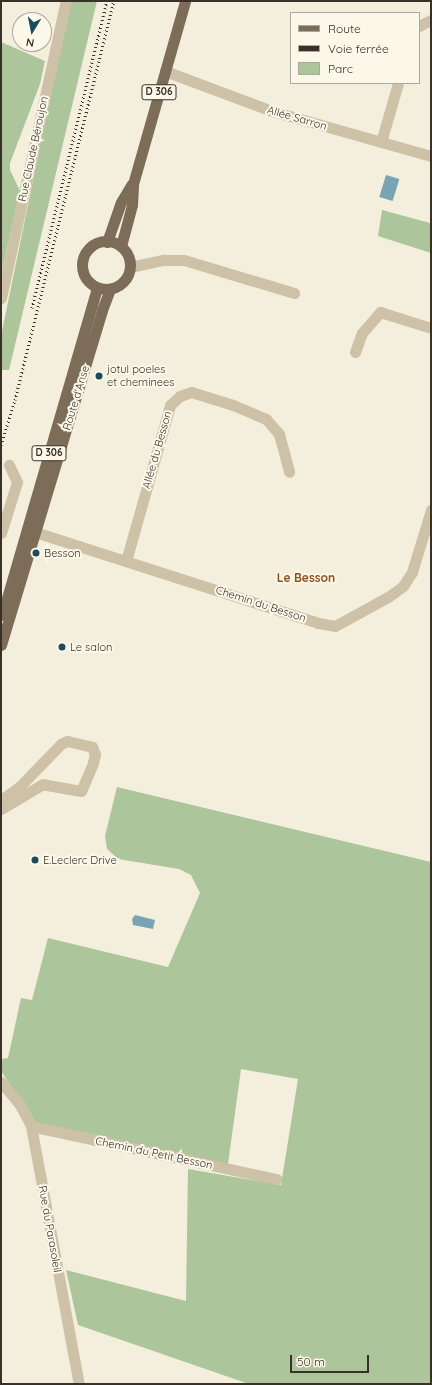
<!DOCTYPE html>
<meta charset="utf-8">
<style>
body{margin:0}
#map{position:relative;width:432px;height:1385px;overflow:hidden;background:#f4eedc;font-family:Quicksand,sans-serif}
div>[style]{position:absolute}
.green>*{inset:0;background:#adc59b}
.water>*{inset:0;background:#79a4b4;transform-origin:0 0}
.minor>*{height:11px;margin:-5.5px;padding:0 5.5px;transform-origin:5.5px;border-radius:5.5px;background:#cdc1a7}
.primary>*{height:11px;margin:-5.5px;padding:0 5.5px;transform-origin:5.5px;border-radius:5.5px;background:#7c6c58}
.primary>.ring{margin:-5.5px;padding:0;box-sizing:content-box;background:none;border:11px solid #7c6c58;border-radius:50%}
.rail>*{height:3px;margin-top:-1.5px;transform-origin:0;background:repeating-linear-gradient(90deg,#393128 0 1px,transparent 0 4px)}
.dots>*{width:11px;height:11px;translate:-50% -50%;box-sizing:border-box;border:2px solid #fbf7e9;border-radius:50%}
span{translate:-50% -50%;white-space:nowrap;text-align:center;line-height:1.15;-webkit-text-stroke:4px #fbf7e9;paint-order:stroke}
.shield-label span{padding:1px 3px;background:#fbf7e9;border:1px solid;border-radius:3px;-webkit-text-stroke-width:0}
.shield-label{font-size:10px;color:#393128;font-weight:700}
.street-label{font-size:11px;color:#393128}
.poi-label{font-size:11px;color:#393128}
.left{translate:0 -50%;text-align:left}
.neighbourhood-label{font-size:12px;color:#8f4f1a;font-weight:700}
.frame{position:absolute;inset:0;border:2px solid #393128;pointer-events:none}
.legend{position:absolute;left:290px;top:12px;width:130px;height:72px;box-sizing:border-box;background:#fbf7e9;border:1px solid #ada89c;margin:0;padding:5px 7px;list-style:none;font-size:12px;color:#393128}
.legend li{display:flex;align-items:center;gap:8px;height:20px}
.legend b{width:20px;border:1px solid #ada89c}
.north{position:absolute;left:12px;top:12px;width:40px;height:40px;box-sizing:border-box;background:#fbf7e9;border:1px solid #ada89c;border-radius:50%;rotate:190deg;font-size:11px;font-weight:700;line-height:16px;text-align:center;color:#393128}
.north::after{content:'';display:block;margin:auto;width:14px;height:18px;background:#1a4b5e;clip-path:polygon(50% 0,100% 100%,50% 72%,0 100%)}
.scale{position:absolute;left:290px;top:1355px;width:79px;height:18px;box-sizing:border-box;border:2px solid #393128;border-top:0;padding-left:5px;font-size:12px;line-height:14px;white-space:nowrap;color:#393128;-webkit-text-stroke:3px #fbf7e9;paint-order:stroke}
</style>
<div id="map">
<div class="green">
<i style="clip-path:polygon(70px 1px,97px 1px,9px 370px,1px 370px,1px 336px)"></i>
<i style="clip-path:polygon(1px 42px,45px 61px,40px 84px,10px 163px,10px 170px,20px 191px,1px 274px)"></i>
<i style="clip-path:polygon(382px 210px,430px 223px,431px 220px,431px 253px,378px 236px)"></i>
<i style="clip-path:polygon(117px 787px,431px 862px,431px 1384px,249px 1384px,78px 1325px,66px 1270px,186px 1301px,188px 1169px,281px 1185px,298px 1079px,241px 1069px,228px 1164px,38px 1126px,1px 1071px,1px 1059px,8px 1058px,21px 998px,32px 1000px,48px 938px,168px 967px,200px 893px,191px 875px,179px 869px,118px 859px,107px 849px,105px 836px)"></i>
</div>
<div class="water">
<i style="left:386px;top:175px;width:14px;height:23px;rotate:17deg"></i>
<i style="clip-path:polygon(135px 915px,155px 920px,153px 929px,133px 925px,132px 919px)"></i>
</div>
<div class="minor">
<i style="left:419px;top:26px;width:13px;rotate:-27deg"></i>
<i style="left:165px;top:71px;width:114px;rotate:20.5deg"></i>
<i style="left:272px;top:111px;width:165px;rotate:15.8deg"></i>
<i style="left:381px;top:142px;width:61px;rotate:-73.9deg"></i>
<i style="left:130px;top:267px;width:35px;rotate:-12deg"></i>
<i style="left:164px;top:260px;width:20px"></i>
<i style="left:184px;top:260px;width:115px;rotate:16.7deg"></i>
<i style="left:1px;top:298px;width:304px;rotate:-77.7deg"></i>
<i style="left:355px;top:352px;width:20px;rotate:-70deg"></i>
<i style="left:362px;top:333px;width:28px;rotate:-49deg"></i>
<i style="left:380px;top:312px;width:53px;rotate:17.4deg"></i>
<i style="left:35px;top:532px;width:297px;rotate:17.8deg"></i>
<i style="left:318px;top:623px;width:17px;rotate:10deg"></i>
<i style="left:335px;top:626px;width:60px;rotate:-28.7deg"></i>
<i style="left:388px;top:597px;width:19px;rotate:-36deg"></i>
<i style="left:403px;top:586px;width:17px;rotate:-57deg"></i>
<i style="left:412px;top:572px;width:65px;rotate:-73deg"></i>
<i style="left:1px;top:533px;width:53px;rotate:-72.6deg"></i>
<i style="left:17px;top:482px;width:19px;rotate:-115deg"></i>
<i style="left:126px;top:561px;width:162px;rotate:-74.2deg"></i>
<i style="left:170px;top:405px;width:13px;rotate:-42deg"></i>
<i style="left:180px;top:396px;width:12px;rotate:-20deg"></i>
<i style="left:191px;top:392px;width:44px;rotate:17.2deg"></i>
<i style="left:233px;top:405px;width:36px;rotate:23deg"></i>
<i style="left:266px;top:419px;width:20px;rotate:49deg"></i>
<i style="left:279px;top:434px;width:39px;rotate:75deg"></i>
<i style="left:1px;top:800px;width:24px;rotate:-36deg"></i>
<i style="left:20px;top:786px;width:59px;rotate:-45.7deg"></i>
<i style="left:61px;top:744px;width:7px;rotate:-27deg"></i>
<i style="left:67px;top:741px;width:26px;rotate:13deg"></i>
<i style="left:92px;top:747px;width:8px;rotate:67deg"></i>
<i style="left:95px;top:754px;width:9px;rotate:103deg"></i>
<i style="left:93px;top:763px;width:30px;rotate:113deg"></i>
<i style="left:81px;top:791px;width:39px;rotate:-170deg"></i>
<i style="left:43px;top:784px;width:49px;rotate:149.2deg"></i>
<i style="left:1px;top:1082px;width:30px;rotate:50deg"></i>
<i style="left:20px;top:1105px;width:24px;rotate:62deg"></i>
<i style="left:31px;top:1126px;width:262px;rotate:79.5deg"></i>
<i style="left:31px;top:1126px;width:251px;rotate:12.2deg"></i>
</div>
<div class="primary">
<i class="ring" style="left:82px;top:241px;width:37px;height:37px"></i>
<i style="left:107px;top:242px;width:42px;rotate:-70.7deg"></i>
<i style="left:121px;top:202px;width:21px;rotate:-59deg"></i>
<i style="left:121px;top:246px;width:42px;rotate:-75deg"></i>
<i style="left:132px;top:205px;width:21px;rotate:-87deg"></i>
<i style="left:133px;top:184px;width:190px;rotate:-74.1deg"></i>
<i style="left:2px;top:615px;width:341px;rotate:-73.8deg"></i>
<i style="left:1px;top:645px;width:350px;rotate:-73.2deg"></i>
<i style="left:102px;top:310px;width:22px;rotate:-69deg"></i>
</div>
<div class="rail">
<i style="left:32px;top:308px;width:316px;rotate:-76.3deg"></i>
<i style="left:1px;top:445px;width:47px;rotate:-72.7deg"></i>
<i style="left:15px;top:400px;width:411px;rotate:-76.1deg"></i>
</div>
<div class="dots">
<i style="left:99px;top:376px;background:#1a4b5e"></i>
<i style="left:36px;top:553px;background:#1a4b5e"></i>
<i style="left:62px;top:647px;background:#1a4b5e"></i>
<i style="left:35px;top:860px;background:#1a4b5e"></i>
</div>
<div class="shield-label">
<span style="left:159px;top:92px">D 306</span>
<span style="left:49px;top:453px">D 306</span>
</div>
<div class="street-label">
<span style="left:297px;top:118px;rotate:16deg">Allée Sarron</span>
<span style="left:33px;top:149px;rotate:-78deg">Rue Claude Béroujon</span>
<span style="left:76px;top:398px;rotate:-73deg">Route d'Anse</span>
<span style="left:157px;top:450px;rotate:-74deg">Allée du Besson</span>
<span style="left:261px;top:604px;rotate:18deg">Chemin du Besson</span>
<span style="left:154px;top:1153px;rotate:12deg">Chemin du Petit Besson</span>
<span style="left:50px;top:1229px;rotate:80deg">Rue du Parasoleil</span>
</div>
<div class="poi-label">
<span class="left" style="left:107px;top:376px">jotul poeles<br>et cheminees</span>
<span class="left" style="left:44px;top:553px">Besson</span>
<span class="left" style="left:70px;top:647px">Le salon</span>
<span class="left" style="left:43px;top:860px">E.Leclerc Drive</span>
</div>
<div class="neighbourhood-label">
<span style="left:306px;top:578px">Le Besson</span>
</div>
<div class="frame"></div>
<ul class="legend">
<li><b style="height:5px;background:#7c6c58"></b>Route</li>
<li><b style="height:5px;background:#393128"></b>Voie ferrée</li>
<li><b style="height:11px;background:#adc59b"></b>Parc</li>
</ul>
<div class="north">N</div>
<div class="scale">50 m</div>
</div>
